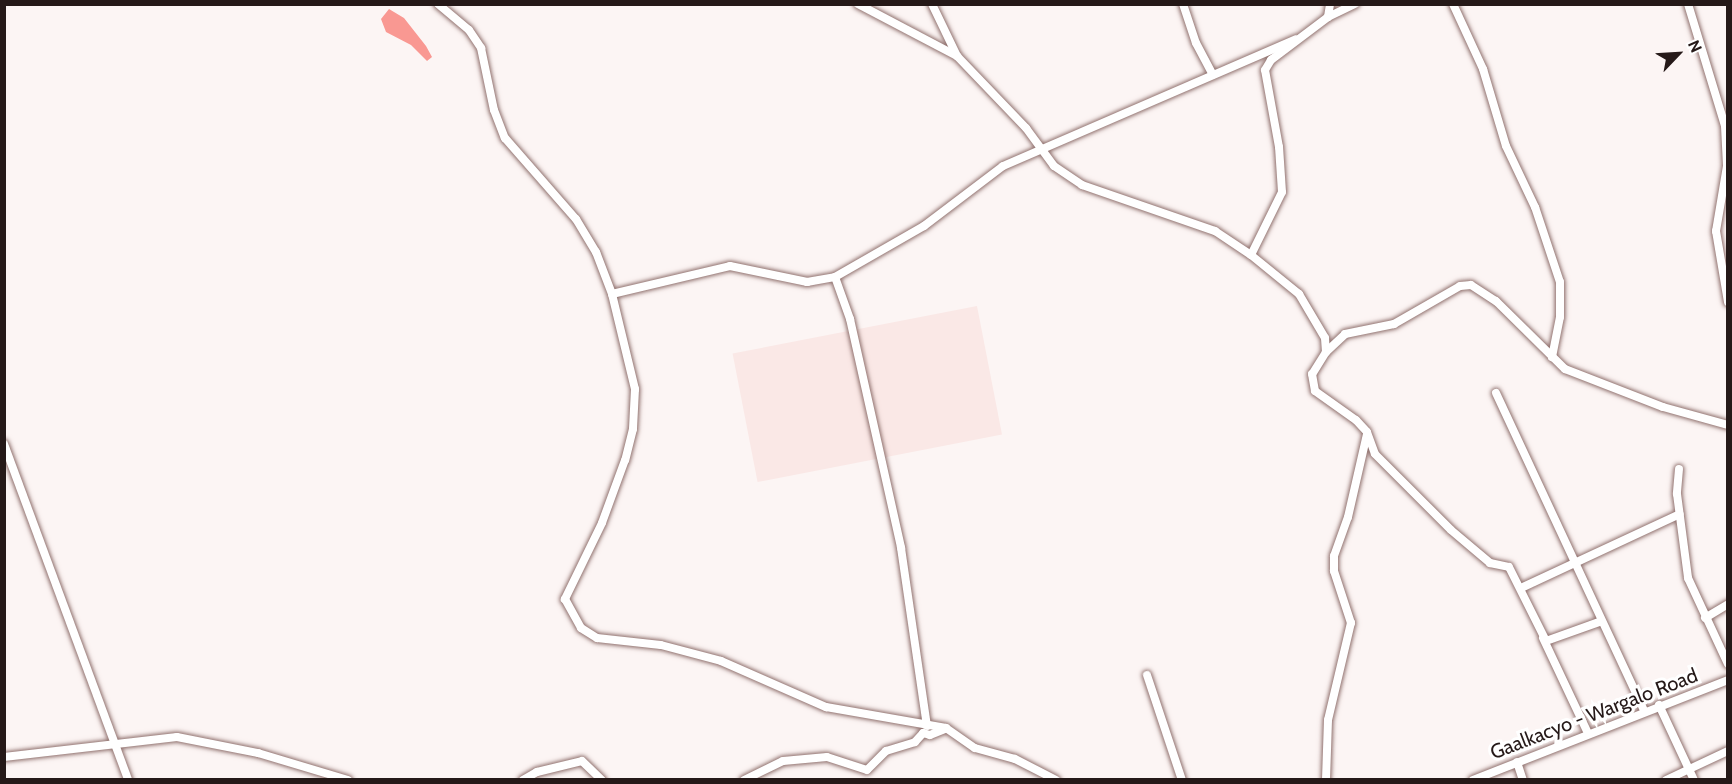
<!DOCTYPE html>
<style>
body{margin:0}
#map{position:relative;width:1732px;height:784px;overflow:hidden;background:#fcf5f4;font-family:Cabin,sans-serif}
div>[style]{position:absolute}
.built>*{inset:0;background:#fae8e6;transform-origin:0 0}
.water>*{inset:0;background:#f99892}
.roads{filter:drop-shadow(0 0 2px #91726f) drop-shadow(0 0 2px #91726f)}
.minor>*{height:8px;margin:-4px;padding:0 4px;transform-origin:4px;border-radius:4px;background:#fff}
span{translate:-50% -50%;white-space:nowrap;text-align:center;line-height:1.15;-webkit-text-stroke:6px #fff;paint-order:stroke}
.street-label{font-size:20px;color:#251918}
.frame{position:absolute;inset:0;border:6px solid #251918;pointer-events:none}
.north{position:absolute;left:1648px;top:24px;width:60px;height:60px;-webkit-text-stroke:4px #fff;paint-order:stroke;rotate:65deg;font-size:16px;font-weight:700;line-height:24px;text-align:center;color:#251918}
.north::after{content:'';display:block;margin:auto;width:21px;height:27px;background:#251918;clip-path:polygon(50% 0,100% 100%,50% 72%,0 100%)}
</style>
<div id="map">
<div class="built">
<i style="left:977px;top:306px;width:131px;height:249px;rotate:79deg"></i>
</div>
<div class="water">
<i style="clip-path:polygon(389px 9px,404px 18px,426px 46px,432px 57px,427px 61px,411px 45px,386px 32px,381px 19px)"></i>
</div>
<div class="roads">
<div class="minor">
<i style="left:438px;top:4px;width:40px;rotate:40deg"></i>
<i style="left:469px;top:30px;width:22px;rotate:56deg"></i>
<i style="left:481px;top:48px;width:63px;rotate:78.2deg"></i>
<i style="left:494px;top:110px;width:30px;rotate:69deg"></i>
<i style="left:505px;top:138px;width:108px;rotate:48.8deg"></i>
<i style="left:576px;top:219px;width:39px;rotate:59deg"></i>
<i style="left:596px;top:252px;width:45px;rotate:69.1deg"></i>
<i style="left:612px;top:294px;width:98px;rotate:76.4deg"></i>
<i style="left:635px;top:389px;width:40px;rotate:92.9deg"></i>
<i style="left:633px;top:429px;width:32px;rotate:104deg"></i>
<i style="left:625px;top:460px;width:67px;rotate:110.1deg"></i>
<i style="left:602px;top:523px;width:85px;rotate:116deg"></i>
<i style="left:565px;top:599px;width:33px;rotate:61deg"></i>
<i style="left:581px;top:628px;width:19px;rotate:32deg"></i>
<i style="left:597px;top:638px;width:64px;rotate:6.2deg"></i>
<i style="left:661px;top:645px;width:62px;rotate:14.9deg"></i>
<i style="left:721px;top:661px;width:115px;rotate:23.7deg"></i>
<i style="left:826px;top:707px;width:122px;rotate:9.9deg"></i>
<i style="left:946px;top:728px;width:35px;rotate:35deg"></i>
<i style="left:975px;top:748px;width:41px;rotate:15.4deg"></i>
<i style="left:1015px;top:759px;width:46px;rotate:27.1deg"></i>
<i style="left:858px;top:4px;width:112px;rotate:27.7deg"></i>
<i style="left:957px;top:56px;width:100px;rotate:46.2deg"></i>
<i style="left:1026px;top:128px;width:47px;rotate:53.6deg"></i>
<i style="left:1054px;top:166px;width:34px;rotate:34deg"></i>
<i style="left:1082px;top:185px;width:141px;rotate:19.1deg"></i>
<i style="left:1215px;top:231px;width:43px;rotate:33.7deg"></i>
<i style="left:1251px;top:255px;width:62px;rotate:39.1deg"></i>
<i style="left:1299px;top:294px;width:51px;rotate:59.4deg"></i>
<i style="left:1325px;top:338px;width:14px;rotate:86deg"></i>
<i style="left:1326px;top:352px;width:26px;rotate:122deg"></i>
<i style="left:1312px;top:374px;width:17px;rotate:80deg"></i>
<i style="left:1315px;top:391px;width:50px;rotate:35.3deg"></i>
<i style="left:1356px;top:420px;width:16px;rotate:47deg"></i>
<i style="left:1367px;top:432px;width:23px;rotate:70deg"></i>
<i style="left:1375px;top:454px;width:107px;rotate:45deg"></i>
<i style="left:1451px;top:530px;width:51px;rotate:40.2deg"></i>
<i style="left:1490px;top:563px;width:19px;rotate:12deg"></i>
<i style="left:1509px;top:567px;width:83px;rotate:63.4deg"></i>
<i style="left:1546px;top:641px;width:59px;rotate:-19.7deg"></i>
<i style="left:932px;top:4px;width:58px;rotate:64.3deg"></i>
<i style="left:1183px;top:4px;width:41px;rotate:71.6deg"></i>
<i style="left:1196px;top:43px;width:36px;rotate:62deg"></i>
<i style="left:1453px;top:4px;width:72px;rotate:65.2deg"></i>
<i style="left:1483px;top:69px;width:80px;rotate:73.4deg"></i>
<i style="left:1506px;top:146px;width:68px;rotate:64.6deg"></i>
<i style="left:1535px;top:207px;width:79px;rotate:71.6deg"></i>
<i style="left:1560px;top:282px;width:35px;rotate:90deg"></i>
<i style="left:1560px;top:317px;width:41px;rotate:101.3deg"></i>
<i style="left:1688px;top:4px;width:127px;rotate:73.1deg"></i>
<i style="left:1725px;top:126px;width:40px;rotate:87.1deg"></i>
<i style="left:1727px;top:166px;width:66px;rotate:99.6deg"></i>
<i style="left:1716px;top:231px;width:72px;rotate:80.4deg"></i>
<i style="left:1328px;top:17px;width:30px;rotate:-26deg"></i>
<i style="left:1251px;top:255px;width:70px;rotate:-63.8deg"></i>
<i style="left:1282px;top:192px;width:45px;rotate:-93.8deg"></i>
<i style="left:1279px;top:147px;width:78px;rotate:-100.3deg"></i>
<i style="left:1265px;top:70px;width:12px;rotate:-59deg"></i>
<i style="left:1271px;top:60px;width:71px;rotate:-37deg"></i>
<i style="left:1328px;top:17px;width:13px;rotate:-81deg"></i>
<i style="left:835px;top:277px;width:45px;rotate:70.3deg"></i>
<i style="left:850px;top:319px;width:235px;rotate:77.4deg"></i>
<i style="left:901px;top:548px;width:180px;rotate:81.7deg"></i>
<i style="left:612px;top:294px;width:121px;rotate:-13.3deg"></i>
<i style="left:730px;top:266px;width:79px;rotate:11.7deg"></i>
<i style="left:807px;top:282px;width:28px;rotate:-10deg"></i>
<i style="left:835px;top:277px;width:103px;rotate:-29.8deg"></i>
<i style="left:924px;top:226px;width:99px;rotate:-37.2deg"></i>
<i style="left:1003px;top:166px;width:319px;rotate:-23.4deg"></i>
<i style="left:1326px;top:352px;width:26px;rotate:-43deg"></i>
<i style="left:1345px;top:334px;width:50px;rotate:-11.5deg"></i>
<i style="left:1394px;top:324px;width:76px;rotate:-29.9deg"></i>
<i style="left:1460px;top:286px;width:11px;rotate:-5deg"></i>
<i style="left:1471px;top:285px;width:30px;rotate:33deg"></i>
<i style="left:1496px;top:301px;width:97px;rotate:44.6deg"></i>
<i style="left:1565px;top:369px;width:105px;rotate:21.2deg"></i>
<i style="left:1663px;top:407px;width:67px;rotate:15.5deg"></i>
<i style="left:1496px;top:393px;width:351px;rotate:65deg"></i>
<i style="left:4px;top:444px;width:358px;rotate:69.7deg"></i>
<i style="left:1679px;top:469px;width:25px;rotate:95deg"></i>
<i style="left:1677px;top:494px;width:85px;rotate:82.5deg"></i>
<i style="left:1688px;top:578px;width:95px;rotate:65.1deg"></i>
<i style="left:1521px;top:588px;width:175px;rotate:-25deg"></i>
<i style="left:1705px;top:618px;width:27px;rotate:-31deg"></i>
<i style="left:1543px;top:638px;width:105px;rotate:64.7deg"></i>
<i style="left:1147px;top:675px;width:111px;rotate:71.6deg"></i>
<i style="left:1659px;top:705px;width:83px;rotate:65deg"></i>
<i style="left:4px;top:757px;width:174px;rotate:-6.6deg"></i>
<i style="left:177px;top:737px;width:83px;rotate:11.2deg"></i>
<i style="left:258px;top:753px;width:94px;rotate:16.7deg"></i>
<i style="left:1517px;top:762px;width:19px;rotate:72deg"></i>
<i style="left:523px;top:780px;width:16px;rotate:-30deg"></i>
<i style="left:537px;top:772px;width:46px;rotate:-13.7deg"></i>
<i style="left:582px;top:761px;width:28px;rotate:44deg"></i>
<i style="left:744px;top:780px;width:43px;rotate:-26deg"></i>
<i style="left:783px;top:761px;width:44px;rotate:-5.2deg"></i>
<i style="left:827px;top:757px;width:42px;rotate:18deg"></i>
<i style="left:867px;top:770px;width:27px;rotate:-45deg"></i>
<i style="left:886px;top:751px;width:30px;rotate:-17deg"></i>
<i style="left:915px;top:742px;width:12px;rotate:-48deg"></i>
<i style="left:923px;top:733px;width:7px;rotate:16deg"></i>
<i style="left:930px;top:735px;width:16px;rotate:-22deg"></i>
<i style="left:1326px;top:780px;width:60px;rotate:-88.1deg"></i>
<i style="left:1328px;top:720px;width:100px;rotate:-76.7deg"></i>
<i style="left:1351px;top:623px;width:55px;rotate:-108.1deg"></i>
<i style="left:1334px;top:571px;width:15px;rotate:-90deg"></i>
<i style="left:1334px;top:556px;width:41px;rotate:-70.3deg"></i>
<i style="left:1348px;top:517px;width:85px;rotate:-77.1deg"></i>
<i style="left:1473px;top:780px;width:274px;rotate:-21.4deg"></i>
<i style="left:1666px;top:780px;width:68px;rotate:-25.1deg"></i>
</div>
</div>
<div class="street-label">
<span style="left:1594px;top:714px;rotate:-21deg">Gaalkacyo - Wargalo Road</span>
</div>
<div class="frame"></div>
<div class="north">N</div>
</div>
